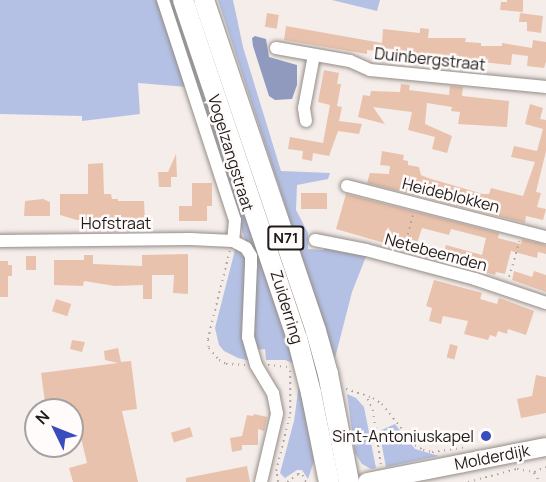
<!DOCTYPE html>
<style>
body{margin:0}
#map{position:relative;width:546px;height:482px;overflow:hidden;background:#f5ede9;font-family:Manrope,sans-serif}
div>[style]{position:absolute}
.green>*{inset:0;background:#b5c1e4}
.water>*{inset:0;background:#8f9abe}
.building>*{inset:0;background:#e9c2ad;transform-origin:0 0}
.path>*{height:1.5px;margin-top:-0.75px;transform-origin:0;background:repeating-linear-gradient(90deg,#aca5a2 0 1.5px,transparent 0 6px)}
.roads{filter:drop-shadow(0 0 2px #938c88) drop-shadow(0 0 2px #938c88)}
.minor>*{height:12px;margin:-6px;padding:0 6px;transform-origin:6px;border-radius:6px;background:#fff}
.primary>*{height:18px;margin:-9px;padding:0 9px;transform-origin:9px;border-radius:9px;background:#fff}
.trunk>*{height:20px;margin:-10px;padding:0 10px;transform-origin:10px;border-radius:10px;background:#fff}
.dots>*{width:16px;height:16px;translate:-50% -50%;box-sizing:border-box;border:3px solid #fffbfa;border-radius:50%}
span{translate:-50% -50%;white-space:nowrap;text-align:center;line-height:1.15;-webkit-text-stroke:5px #fffbfa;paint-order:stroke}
.shield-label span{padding:2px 4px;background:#fffbfa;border:2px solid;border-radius:4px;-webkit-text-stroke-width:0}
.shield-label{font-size:15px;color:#1e1b19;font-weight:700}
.street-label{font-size:16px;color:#1e1b19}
.poi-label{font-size:16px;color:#1e1b19}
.right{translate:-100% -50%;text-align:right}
.north{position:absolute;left:24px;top:398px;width:60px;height:60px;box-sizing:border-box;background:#fffbfa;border:2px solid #a5a1a0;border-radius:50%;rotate:313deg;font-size:16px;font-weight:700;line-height:24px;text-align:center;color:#1e1b19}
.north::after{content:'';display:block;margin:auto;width:21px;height:27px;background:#394cbe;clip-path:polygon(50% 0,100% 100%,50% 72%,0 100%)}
</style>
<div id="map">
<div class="green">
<i style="clip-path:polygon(0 0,158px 0,187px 87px,138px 83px,140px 114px,82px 121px,82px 116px,0 114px)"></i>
<i style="clip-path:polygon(166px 0,172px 0,295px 364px,285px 360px,266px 360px,265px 349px,255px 350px,246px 242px)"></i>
<i style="clip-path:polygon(218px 0,233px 0,243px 47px,281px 171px,330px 173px,328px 179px,297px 185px,296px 210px,308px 233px,308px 249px,323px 250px,328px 246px,367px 254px,352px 292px,335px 358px)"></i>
<i style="clip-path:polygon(332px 0,380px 0,377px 11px)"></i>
<i style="clip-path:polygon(236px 246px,248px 261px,243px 321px,251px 361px,238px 358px,224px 351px,219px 345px,215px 328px)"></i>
<i style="clip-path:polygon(299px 384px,314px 461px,308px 479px,302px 470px,297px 470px,285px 478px,280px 473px,294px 421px)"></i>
<i style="clip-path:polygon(347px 394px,356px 398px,364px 407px,376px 468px,371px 469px,362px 464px,355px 453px)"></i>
<i style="clip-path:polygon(395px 424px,415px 449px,439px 456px,386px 467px,379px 431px)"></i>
</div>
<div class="water">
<i style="clip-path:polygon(255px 36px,266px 39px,269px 57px,297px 65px,297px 85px,292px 99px,275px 100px,269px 96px,253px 46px,252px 38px)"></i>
</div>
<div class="building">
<i style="clip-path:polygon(507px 0,523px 0,523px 12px,500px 10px,501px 2px,507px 2px)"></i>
<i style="left:267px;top:13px;width:12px;height:14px;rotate:9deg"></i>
<i style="clip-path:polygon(520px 13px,543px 16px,541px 33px,527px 31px,527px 22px,519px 22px)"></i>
<i style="clip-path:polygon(286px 26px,382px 43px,383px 29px,420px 33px,420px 28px,429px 29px,428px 38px,466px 38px,465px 42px,481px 43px,481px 46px,502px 46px,502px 43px,532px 48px,533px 40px,546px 42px,546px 61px,544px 68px,527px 66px,528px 56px,512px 54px,511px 65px,367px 50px,367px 54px,284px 40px)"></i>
<i style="clip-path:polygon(324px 70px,339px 73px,337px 84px,341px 84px,337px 106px,342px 107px,339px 121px,362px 124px,359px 134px,338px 131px,329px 156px,313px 153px,312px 161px,302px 159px,303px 151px,288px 149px,290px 137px,323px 143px,330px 105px,318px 102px)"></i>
<i style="clip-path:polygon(401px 84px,410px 85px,409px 90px,449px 95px,450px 86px,463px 87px,462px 96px,509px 101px,507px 127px,458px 124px,460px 112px,451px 111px,452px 107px,427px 103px,425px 124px,452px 136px,447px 153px,432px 149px,435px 137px,408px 130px,412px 112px,373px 107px,385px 124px,358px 117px,363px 95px,370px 96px,371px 91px,400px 92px)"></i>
<i style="clip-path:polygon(530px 104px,543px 108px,540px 119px,546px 120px,546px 151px,536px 192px,541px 193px,537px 207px,546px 209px,543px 220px,526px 216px,525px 223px,367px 183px,370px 173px,389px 174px,390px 166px,380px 165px,382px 151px,404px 155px,403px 160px,408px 161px,408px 165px,419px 167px,421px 175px,428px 178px,483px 194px,489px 194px,491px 188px,523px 196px,535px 162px,511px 157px,514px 146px,537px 151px,543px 129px,525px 124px)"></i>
<i style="clip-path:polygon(176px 154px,177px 177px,171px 177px,171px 187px,159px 187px,158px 172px,168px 172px)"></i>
<i style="clip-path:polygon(103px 163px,104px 194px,111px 194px,112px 199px,118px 199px,118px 201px,144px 201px,145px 220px,77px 220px,60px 215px,60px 194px,88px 194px,88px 164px)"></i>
<i style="clip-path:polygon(192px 183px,212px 183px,212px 206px,207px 206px,207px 221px,179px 221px,179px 206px,192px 206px)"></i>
<i style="left:327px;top:193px;width:16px;height:26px;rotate:90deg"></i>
<i style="clip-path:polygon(evenodd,346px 194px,499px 233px,498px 238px,521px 244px,522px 239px,546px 245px,546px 254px,538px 252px,537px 258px,511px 251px,505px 274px,496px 272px,495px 275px,336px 229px,346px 194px,422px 228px,449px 235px,451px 229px,486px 238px,482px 255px,446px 245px,444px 251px,417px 243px,422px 228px)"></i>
<i style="clip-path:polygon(43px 199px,50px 202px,50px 216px,24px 216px,25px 201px)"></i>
<i style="clip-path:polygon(188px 254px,188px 294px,173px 293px,174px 275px,152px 275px,152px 299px,143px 299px,143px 285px,115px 286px,84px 281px,83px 286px,54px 285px,54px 260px,84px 260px,84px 255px,93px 255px,93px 264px,142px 266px,142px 255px)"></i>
<i style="left:26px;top:256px;width:10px;height:14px"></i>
<i style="clip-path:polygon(0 261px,8px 261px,8px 265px,12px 265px,12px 276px,8px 276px,8px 297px,0 297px)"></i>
<i style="clip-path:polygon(514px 271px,532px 277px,534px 271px,546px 275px,546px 292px,512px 280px)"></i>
<i style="clip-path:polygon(434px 280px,482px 293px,480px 299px,497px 304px,499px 298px,534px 311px,526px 335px,508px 329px,507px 334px,498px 331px,496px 337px,490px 335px,488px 340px,464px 334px,468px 321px,443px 316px,441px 324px,429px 321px,432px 308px,426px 306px)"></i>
<i style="left:56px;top:299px;width:16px;height:13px;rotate:18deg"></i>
<i style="clip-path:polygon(72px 340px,85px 342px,82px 352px,70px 349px)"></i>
<i style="left:450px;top:344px;width:8px;height:14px;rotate:14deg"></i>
<i style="clip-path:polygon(118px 348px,121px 362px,131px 361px,137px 409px,122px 411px,138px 482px,73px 482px,69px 468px,87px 463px,76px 417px,72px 417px,72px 410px,46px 410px,41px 373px,118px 363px,105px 360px,104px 351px)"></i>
<i style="clip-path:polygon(536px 375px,546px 377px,546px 413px,521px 418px,517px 399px,532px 396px)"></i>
<i style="clip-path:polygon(254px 414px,267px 417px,264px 431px,258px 429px,258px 445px,242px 445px,242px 450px,232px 452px,230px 438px,242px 436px,247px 415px,253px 416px)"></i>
<i style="left:190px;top:427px;width:10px;height:20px;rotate:73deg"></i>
<i style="clip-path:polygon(247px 466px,250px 482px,186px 482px,186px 478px)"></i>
</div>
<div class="path">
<i style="left:404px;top:246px;width:33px;rotate:-74deg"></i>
<i style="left:230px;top:251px;width:92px;rotate:103.9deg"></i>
<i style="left:208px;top:340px;width:8px;rotate:83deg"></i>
<i style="left:209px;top:348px;width:16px;rotate:50deg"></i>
<i style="left:219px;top:360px;width:8px;rotate:30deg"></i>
<i style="left:226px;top:364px;width:19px;rotate:3deg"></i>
<i style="left:509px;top:277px;width:37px;rotate:-74deg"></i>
<i style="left:268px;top:365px;width:19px;rotate:6deg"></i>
<i style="left:346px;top:389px;width:28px;rotate:18deg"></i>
<i style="left:373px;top:398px;width:11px;rotate:34deg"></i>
<i style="left:382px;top:404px;width:53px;rotate:51.2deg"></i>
<i style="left:415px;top:445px;width:9px;rotate:32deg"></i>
<i style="left:423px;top:450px;width:9px;rotate:13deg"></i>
<i style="left:432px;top:452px;width:34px;rotate:-8deg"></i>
<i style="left:368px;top:399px;width:12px;rotate:66deg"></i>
<i style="left:373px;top:410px;width:55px;rotate:81.6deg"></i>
<i style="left:534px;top:473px;width:11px;rotate:56deg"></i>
<i style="left:278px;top:482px;width:11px;rotate:-100deg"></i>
<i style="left:276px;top:471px;width:59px;rotate:-76.2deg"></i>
<i style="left:290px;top:414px;width:43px;rotate:-90deg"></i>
<i style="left:287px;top:482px;width:14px;rotate:-36deg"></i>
<i style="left:298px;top:474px;width:5px;rotate:11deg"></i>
<i style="left:303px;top:475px;width:8px;rotate:67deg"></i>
<i style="left:468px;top:482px;width:51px;rotate:-14.9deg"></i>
<i style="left:517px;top:469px;width:17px;rotate:10deg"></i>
<i style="left:534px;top:472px;width:13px;rotate:-23deg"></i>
</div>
<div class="roads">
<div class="minor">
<i style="left:163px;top:0;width:231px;rotate:71.9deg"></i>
<i style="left:235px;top:220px;width:21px;rotate:95deg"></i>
<i style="left:276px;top:48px;width:75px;rotate:10deg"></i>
<i style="left:350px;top:61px;width:22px;rotate:24deg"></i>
<i style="left:370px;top:70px;width:177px;rotate:5.5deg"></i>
<i style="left:306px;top:121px;width:13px;rotate:-99deg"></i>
<i style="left:304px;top:108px;width:54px;rotate:-79.3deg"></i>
<i style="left:347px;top:186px;width:205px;rotate:14.4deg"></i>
<i style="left:315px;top:240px;width:52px;rotate:11.1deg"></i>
<i style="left:366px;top:250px;width:113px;rotate:14.9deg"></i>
<i style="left:475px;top:279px;width:75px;rotate:18.7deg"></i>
<i style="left:0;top:241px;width:190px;rotate:-0.6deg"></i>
<i style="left:190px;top:239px;width:43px;rotate:2.7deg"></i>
<i style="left:233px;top:241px;width:15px;rotate:28deg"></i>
<i style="left:246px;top:248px;width:9px;rotate:58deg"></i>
<i style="left:251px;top:256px;width:9px;rotate:90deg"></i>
<i style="left:251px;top:265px;width:72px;rotate:92.4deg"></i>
<i style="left:248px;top:337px;width:29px;rotate:74deg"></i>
<i style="left:256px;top:365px;width:33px;rotate:59deg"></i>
<i style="left:273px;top:393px;width:21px;rotate:79deg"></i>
<i style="left:277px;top:414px;width:70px;rotate:103.2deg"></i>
</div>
<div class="primary">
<i style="left:367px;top:482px;width:182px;rotate:-11.1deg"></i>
</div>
<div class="trunk">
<i style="left:183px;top:0;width:357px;rotate:71.4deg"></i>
<i style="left:297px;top:338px;width:57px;rotate:75.7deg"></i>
<i style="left:311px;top:393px;width:91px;rotate:78.6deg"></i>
<i style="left:204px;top:0;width:349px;rotate:71.3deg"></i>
<i style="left:316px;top:331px;width:45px;rotate:74.4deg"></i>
<i style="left:328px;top:374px;width:110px;rotate:79deg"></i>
</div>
</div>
<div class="dots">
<i style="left:486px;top:436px;background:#394cbe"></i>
</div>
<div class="shield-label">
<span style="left:286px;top:238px">N71</span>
</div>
<div class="street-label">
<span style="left:430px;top:59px;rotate:6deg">Duinbergstraat</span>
<span style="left:231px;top:153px;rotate:73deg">Vogelzangstraat</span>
<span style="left:451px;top:195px;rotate:14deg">Heideblokken</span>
<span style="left:116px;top:223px">Hofstraat</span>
<span style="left:436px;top:252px;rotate:15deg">Netebeemden</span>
<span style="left:287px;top:307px;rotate:73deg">Zuiderring</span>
<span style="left:492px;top:457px;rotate:-11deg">Molderdijk</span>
</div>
<div class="poi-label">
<span class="right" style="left:474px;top:436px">Sint-Antoniuskapel</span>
</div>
<div class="north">N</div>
</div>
